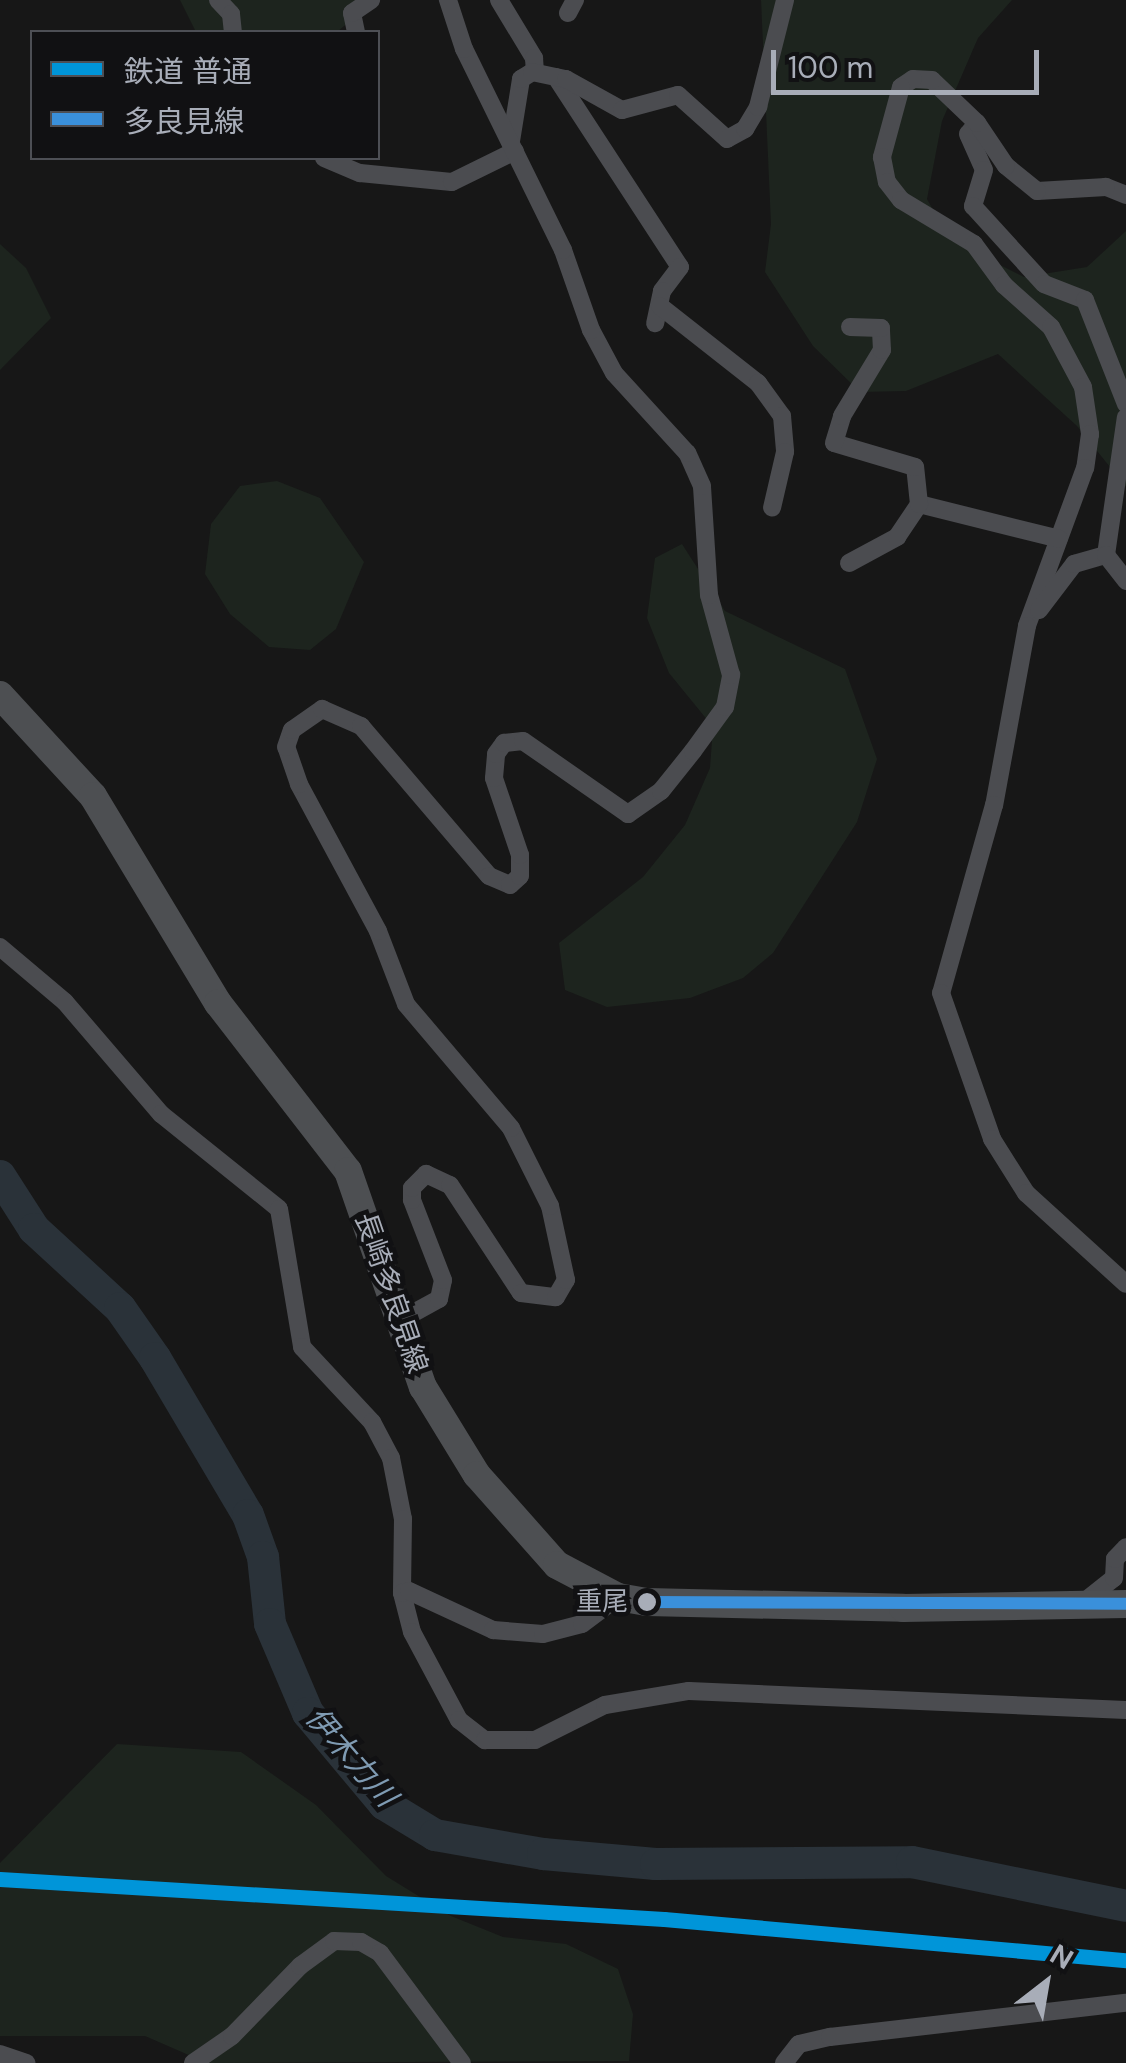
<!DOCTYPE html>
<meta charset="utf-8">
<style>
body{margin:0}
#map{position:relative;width:1126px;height:2063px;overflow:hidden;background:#171717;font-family:"DM Sans","Noto Sans JP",sans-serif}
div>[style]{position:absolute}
.green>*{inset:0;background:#1d241e}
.river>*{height:32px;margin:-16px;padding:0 16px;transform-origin:16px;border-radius:16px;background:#2a3239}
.street>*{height:18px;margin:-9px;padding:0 9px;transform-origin:9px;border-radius:9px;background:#4b4c50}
.primary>*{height:28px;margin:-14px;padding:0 14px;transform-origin:14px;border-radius:14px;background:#4d4f52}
.bus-1>*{height:12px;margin:-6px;padding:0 6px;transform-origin:6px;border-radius:6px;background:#3a90db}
.rail-1>*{height:15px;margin:-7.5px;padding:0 7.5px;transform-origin:7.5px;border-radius:7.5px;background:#0095d9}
.dots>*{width:28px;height:28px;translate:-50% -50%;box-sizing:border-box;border:5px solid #111113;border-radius:50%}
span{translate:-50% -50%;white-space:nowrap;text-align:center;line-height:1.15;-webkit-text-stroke:9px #111113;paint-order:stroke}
.bus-label{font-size:26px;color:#a8adb8}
.right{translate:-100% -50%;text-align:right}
.street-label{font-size:28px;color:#a8adb8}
.water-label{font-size:30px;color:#7f9bb3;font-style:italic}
.legend{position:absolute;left:30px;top:30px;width:350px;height:130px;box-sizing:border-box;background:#111113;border:2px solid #4d4f55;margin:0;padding:12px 18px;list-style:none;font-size:30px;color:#a8adb8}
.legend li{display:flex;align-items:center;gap:20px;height:50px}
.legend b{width:50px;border:2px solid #4d4f55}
.north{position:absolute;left:996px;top:1933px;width:100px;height:100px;-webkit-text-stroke:8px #111113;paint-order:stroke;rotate:31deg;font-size:28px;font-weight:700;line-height:40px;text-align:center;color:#a8adb8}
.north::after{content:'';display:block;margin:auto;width:35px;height:45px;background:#a8adb8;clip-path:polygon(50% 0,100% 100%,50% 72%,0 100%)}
.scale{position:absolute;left:771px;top:50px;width:268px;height:45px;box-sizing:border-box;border:5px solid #a8adb8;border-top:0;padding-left:12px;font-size:30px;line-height:35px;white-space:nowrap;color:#a8adb8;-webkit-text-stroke:8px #111113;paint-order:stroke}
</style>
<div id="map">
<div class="green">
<i style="clip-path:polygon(180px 0,375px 0,337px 32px,196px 32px)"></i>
<i style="clip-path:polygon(761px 0,1012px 0,978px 38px,942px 121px,927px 199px,950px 240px,1024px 277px,1087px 267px,1126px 231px,1126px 487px,1077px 426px,998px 354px,906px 391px,860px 392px,813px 346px,765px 272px,771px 224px)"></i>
<i style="clip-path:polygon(0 244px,26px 268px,51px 318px,0 370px)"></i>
<i style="clip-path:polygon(277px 481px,320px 498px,364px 562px,336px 629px,310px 650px,269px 647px,230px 614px,205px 574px,211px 524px,240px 486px)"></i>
<i style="clip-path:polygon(682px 544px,725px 611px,845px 669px,877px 759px,857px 822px,773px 953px,743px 978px,690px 998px,607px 1007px,565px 990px,559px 943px,643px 877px,685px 825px,710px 768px,713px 727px,669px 673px,647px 618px,655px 558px)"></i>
<i style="clip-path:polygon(117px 1744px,241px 1752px,316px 1805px,386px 1876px,451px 1916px,503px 1937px,566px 1944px,618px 1969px,633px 2014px,629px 2061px,207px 2063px,145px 2036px,0 2036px,0 1863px)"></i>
</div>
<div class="river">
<i style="left:0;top:1176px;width:63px;rotate:57.3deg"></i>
<i style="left:34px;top:1229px;width:117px;rotate:42.6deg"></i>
<i style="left:120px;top:1308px;width:61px;rotate:55deg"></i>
<i style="left:155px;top:1358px;width:182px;rotate:59.4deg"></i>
<i style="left:248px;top:1515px;width:45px;rotate:70.3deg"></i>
<i style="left:263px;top:1557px;width:67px;rotate:84deg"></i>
<i style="left:270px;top:1624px;width:97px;rotate:66.9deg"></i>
<i style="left:308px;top:1713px;width:119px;rotate:50.1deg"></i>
<i style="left:384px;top:1804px;width:60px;rotate:31.3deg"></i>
<i style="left:435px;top:1835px;width:110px;rotate:10deg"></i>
<i style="left:543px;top:1854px;width:113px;rotate:5.1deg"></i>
<i style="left:656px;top:1864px;width:256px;rotate:-0.4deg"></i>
<i style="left:912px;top:1862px;width:218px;rotate:11.6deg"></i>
</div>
<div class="street">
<i style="left:218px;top:0;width:19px;rotate:47deg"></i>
<i style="left:231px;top:14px;width:18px;rotate:84deg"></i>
<i style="left:499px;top:0;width:68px;rotate:58.9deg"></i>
<i style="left:534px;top:58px;width:14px;rotate:86deg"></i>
<i style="left:568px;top:13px;width:15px;rotate:-62deg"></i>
<i style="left:356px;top:32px;width:19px;rotate:-102deg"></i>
<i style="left:352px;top:13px;width:23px;rotate:-34deg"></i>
<i style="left:556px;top:77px;width:227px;rotate:56.9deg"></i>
<i style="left:680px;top:267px;width:30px;rotate:127deg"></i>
<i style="left:662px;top:291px;width:33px;rotate:102deg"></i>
<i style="left:977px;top:123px;width:14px;rotate:129deg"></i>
<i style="left:968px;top:134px;width:39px;rotate:66deg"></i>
<i style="left:984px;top:170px;width:38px;rotate:107deg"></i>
<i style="left:973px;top:206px;width:105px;rotate:47.7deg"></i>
<i style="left:1044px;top:284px;width:44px;rotate:21.3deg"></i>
<i style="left:1085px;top:300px;width:112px;rotate:68.5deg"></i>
<i style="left:511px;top:141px;width:63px;rotate:-80.8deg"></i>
<i style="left:521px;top:79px;width:13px;rotate:-32deg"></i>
<i style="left:532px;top:72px;width:35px;rotate:12deg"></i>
<i style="left:566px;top:79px;width:64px;rotate:29deg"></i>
<i style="left:622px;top:110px;width:58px;rotate:-15deg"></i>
<i style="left:678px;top:95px;width:66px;rotate:41.9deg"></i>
<i style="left:727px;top:139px;width:21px;rotate:-29deg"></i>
<i style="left:745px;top:129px;width:26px;rotate:-59deg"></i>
<i style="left:758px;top:107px;width:110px;rotate:-75.8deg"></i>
<i style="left:324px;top:158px;width:39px;rotate:23deg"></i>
<i style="left:360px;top:173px;width:92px;rotate:5.6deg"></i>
<i style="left:452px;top:182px;width:70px;rotate:-26.2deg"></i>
<i style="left:1126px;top:195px;width:22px;rotate:-158deg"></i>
<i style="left:1106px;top:187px;width:69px;rotate:176.7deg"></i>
<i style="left:1037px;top:191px;width:40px;rotate:-141deg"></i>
<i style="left:1006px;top:166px;width:52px;rotate:-124deg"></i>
<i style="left:977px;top:123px;width:62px;rotate:-136.3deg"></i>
<i style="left:932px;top:80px;width:19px;rotate:-177deg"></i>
<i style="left:913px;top:79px;width:14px;rotate:146deg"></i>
<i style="left:901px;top:87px;width:73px;rotate:105.2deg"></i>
<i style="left:882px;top:157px;width:25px;rotate:79deg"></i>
<i style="left:887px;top:182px;width:23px;rotate:52deg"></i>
<i style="left:901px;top:200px;width:85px;rotate:31.1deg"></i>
<i style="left:974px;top:244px;width:51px;rotate:53.8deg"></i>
<i style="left:1004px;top:285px;width:63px;rotate:41.8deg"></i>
<i style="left:1051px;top:327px;width:68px;rotate:61.9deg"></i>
<i style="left:1083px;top:387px;width:48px;rotate:81.5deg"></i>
<i style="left:1090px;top:434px;width:34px;rotate:98deg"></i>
<i style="left:1085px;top:468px;width:168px;rotate:110.2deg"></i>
<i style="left:1027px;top:626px;width:182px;rotate:100.4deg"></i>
<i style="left:994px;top:805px;width:195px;rotate:105.7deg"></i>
<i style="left:941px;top:993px;width:155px;rotate:70.7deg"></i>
<i style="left:992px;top:1139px;width:64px;rotate:57.8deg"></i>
<i style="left:1026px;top:1193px;width:135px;rotate:42.3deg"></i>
<i style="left:660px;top:306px;width:125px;rotate:38.2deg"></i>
<i style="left:758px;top:383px;width:41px;rotate:54deg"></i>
<i style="left:782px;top:416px;width:36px;rotate:85deg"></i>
<i style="left:785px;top:452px;width:57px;rotate:103.1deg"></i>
<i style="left:919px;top:504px;width:144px;rotate:14deg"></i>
<i style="left:1106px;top:555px;width:139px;rotate:-81.8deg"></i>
<i style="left:849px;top:563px;width:55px;rotate:-28.4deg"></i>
<i style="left:897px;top:537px;width:40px;rotate:-56deg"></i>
<i style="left:919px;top:504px;width:37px;rotate:-96deg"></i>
<i style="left:915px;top:467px;width:84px;rotate:-163.5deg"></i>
<i style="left:834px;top:443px;width:28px;rotate:-73deg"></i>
<i style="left:842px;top:416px;width:77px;rotate:-58.8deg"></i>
<i style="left:882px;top:350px;width:22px;rotate:-93deg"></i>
<i style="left:881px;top:328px;width:31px;rotate:-178deg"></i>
<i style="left:1039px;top:610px;width:58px;rotate:-52.7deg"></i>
<i style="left:1074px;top:564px;width:33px;rotate:-16deg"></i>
<i style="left:1106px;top:555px;width:33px;rotate:52deg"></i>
<i style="left:0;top:947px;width:85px;rotate:40.2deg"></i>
<i style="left:65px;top:1002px;width:148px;rotate:49.4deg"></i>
<i style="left:161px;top:1114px;width:151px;rotate:38.8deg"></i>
<i style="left:279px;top:1209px;width:140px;rotate:80.5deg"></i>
<i style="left:302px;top:1347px;width:103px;rotate:47deg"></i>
<i style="left:372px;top:1422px;width:41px;rotate:62.2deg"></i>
<i style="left:391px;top:1458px;width:62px;rotate:78.9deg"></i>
<i style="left:403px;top:1519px;width:74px;rotate:90.8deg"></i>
<i style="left:402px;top:1593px;width:40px;rotate:75.6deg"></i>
<i style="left:412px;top:1632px;width:100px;rotate:61.9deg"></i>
<i style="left:459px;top:1720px;width:33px;rotate:38deg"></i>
<i style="left:485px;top:1740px;width:50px"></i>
<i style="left:535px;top:1740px;width:78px;rotate:-26.6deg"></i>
<i style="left:605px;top:1705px;width:85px;rotate:-9.5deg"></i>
<i style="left:689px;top:1691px;width:437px;rotate:2.5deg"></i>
<i style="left:397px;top:1322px;width:48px;rotate:-28.7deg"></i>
<i style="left:439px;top:1299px;width:19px;rotate:-78deg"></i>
<i style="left:443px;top:1280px;width:86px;rotate:-111.2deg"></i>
<i style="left:412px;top:1200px;width:12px;rotate:-90deg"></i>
<i style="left:412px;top:1188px;width:20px;rotate:-45deg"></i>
<i style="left:426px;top:1174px;width:26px;rotate:25deg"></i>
<i style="left:450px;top:1185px;width:129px;rotate:56.7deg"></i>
<i style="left:521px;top:1293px;width:35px;rotate:7deg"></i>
<i style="left:556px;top:1297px;width:20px;rotate:-60deg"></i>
<i style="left:566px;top:1280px;width:76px;rotate:-102.2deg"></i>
<i style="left:550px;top:1206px;width:87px;rotate:-116.6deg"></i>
<i style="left:511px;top:1128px;width:162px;rotate:-130.3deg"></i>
<i style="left:406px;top:1004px;width:78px;rotate:-111deg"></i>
<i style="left:378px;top:931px;width:167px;rotate:-118.3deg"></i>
<i style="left:299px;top:784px;width:39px;rotate:-109deg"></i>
<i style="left:286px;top:747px;width:18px;rotate:-71deg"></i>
<i style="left:292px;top:730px;width:37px;rotate:-35deg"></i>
<i style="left:322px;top:709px;width:43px;rotate:23.6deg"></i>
<i style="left:361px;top:726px;width:197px;rotate:49.5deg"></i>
<i style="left:489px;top:876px;width:23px;rotate:23deg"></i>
<i style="left:510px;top:885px;width:13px;rotate:-42deg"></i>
<i style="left:520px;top:876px;width:21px;rotate:-90deg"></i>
<i style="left:520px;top:855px;width:81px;rotate:-108.7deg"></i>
<i style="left:494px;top:778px;width:24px;rotate:-85deg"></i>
<i style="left:496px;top:754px;width:14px;rotate:-54deg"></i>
<i style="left:504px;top:743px;width:19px;rotate:-6deg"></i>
<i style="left:523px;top:741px;width:128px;rotate:34.8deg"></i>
<i style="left:628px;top:814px;width:40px;rotate:-34.9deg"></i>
<i style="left:661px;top:791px;width:51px;rotate:-51.3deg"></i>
<i style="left:693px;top:751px;width:54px;rotate:-54deg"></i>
<i style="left:725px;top:707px;width:33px;rotate:-79deg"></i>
<i style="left:731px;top:675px;width:83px;rotate:-105.4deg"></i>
<i style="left:709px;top:595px;width:109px;rotate:-93.7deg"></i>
<i style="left:702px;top:486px;width:36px;rotate:-114deg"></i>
<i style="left:687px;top:453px;width:108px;rotate:-132.4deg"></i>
<i style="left:614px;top:373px;width:49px;rotate:-118.1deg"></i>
<i style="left:591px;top:330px;width:85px;rotate:-109.3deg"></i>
<i style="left:563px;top:250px;width:224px;rotate:-116.2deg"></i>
<i style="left:464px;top:49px;width:52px;rotate:-108.1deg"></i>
<i style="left:402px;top:1593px;width:7px;rotate:-16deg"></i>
<i style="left:409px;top:1591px;width:93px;rotate:24.9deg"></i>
<i style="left:493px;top:1630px;width:50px;rotate:4.6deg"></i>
<i style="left:543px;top:1634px;width:40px;rotate:-14.4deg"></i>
<i style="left:582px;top:1624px;width:45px;rotate:-36.9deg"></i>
<i style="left:1080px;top:1605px;width:43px;rotate:-38.5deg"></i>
<i style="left:1114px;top:1578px;width:19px;rotate:-87deg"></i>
<i style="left:1115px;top:1559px;width:16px;rotate:-47deg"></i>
<i style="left:0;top:2054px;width:28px;rotate:19deg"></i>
<i style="left:193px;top:2063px;width:47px;rotate:-34.7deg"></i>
<i style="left:232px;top:2036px;width:98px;rotate:-45.8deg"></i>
<i style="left:300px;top:1966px;width:42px;rotate:-36.3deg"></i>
<i style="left:334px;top:1941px;width:27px;rotate:2deg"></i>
<i style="left:361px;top:1942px;width:22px;rotate:30deg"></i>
<i style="left:380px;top:1953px;width:137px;rotate:53.3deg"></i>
<i style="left:784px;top:2063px;width:24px;rotate:-52deg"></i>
<i style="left:799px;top:2044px;width:32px;rotate:-13deg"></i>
<i style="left:830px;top:2037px;width:298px;rotate:-6.6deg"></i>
</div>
<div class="primary">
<i style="left:0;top:695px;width:137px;rotate:47.4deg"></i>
<i style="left:93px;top:796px;width:242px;rotate:58.9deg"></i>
<i style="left:218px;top:1003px;width:212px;rotate:52.3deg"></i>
<i style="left:348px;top:1171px;width:229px;rotate:70.9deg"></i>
<i style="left:423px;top:1387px;width:103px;rotate:58.5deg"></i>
<i style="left:477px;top:1475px;width:120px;rotate:48.4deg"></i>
<i style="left:557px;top:1565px;width:69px;rotate:27.7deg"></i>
<i style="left:618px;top:1597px;width:29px;rotate:10deg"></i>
<i style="left:647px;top:1602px;width:256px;rotate:1.3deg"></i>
<i style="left:903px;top:1608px;width:223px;rotate:-1deg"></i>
</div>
<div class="bus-1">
<i style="left:647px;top:1602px;width:479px;rotate:0.2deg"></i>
</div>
<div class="rail-1">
<i style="left:0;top:1879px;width:665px;rotate:3.45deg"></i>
<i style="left:664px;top:1919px;width:464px;rotate:5.1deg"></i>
</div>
<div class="dots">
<i style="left:647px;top:1602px;background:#a8adb8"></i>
</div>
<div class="bus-label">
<span class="right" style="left:628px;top:1602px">重尾</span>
</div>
<div class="street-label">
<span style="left:391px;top:1293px;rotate:71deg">長崎多良見線</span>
</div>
<div class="water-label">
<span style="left:351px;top:1757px;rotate:49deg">伊木力川</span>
</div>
<ul class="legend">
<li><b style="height:12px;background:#0095d9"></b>鉄道 普通</li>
<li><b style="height:12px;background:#3a90db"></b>多良見線</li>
</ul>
<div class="north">N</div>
<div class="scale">100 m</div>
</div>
